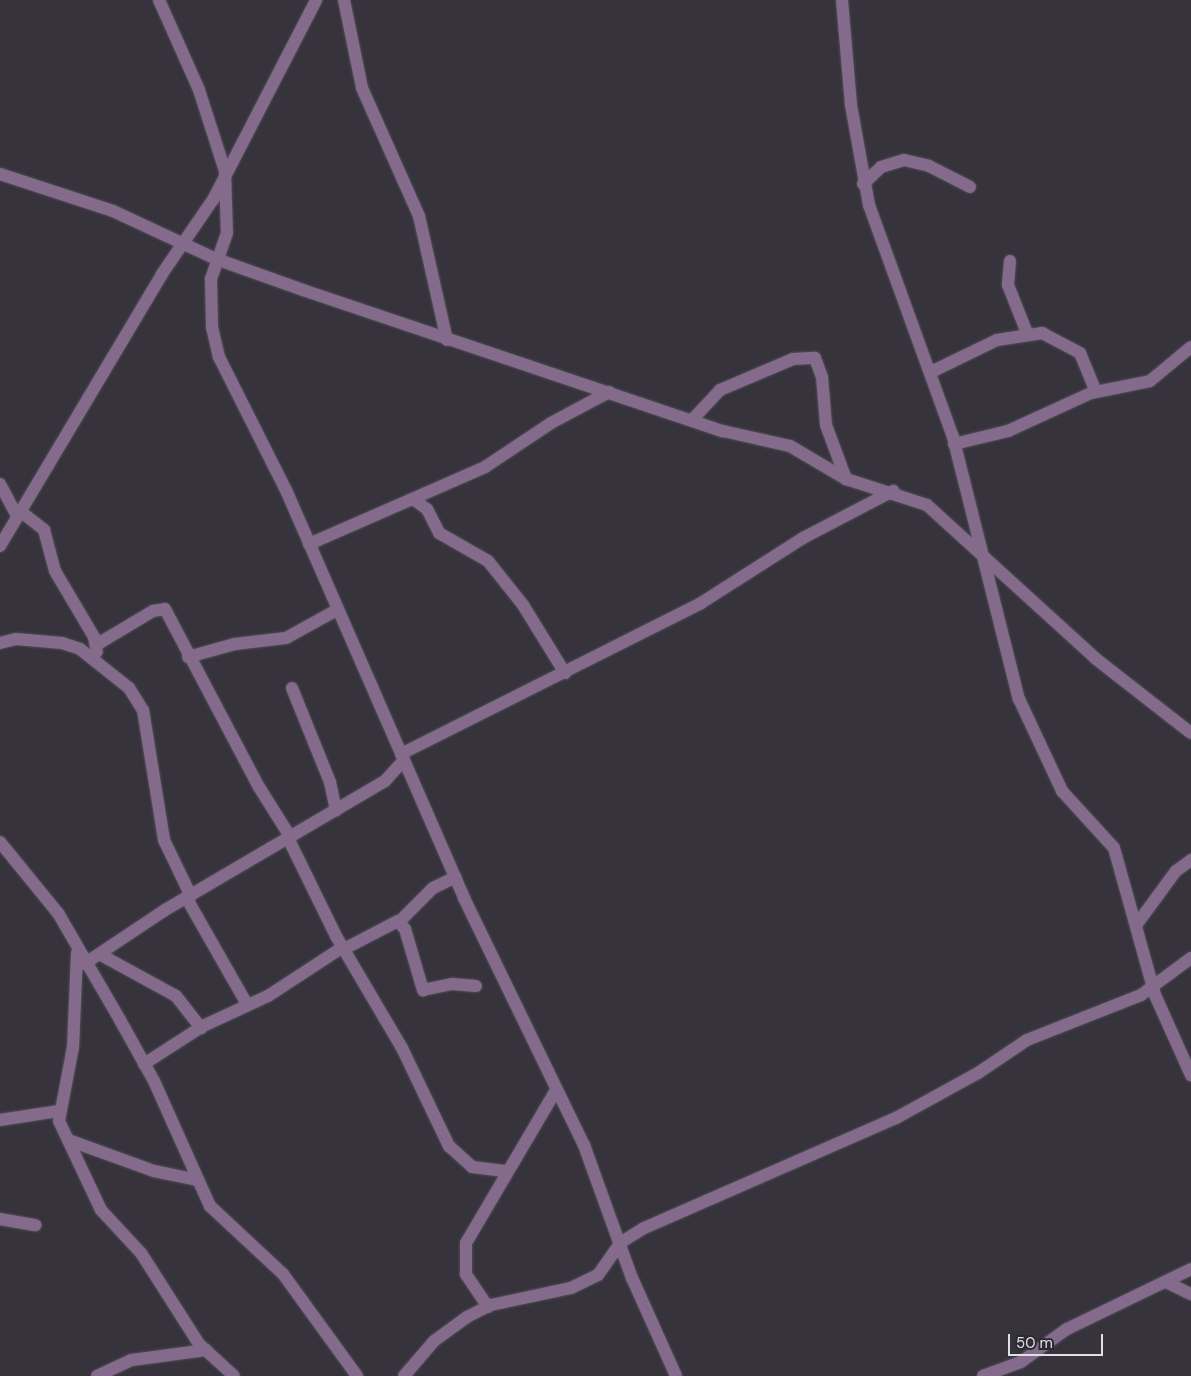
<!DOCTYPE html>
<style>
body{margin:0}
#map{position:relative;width:1191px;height:1376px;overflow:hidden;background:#36333d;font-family:"DM Sans",sans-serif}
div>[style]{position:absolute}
.roads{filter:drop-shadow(0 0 1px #514f58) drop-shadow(0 0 1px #514f58)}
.minor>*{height:12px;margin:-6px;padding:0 6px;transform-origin:6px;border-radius:6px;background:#846b8b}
span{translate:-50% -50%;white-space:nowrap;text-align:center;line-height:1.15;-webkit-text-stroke:4px #2c2933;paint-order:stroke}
.scale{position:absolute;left:1008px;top:1334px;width:95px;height:22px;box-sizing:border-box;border:2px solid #e0dfe5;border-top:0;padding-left:6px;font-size:15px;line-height:18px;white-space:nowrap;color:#e0dfe5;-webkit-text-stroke:4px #2c2933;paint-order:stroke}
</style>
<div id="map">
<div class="roads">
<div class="minor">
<i style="left:159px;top:0;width:98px;rotate:66deg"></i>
<i style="left:199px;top:90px;width:85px;rotate:72.2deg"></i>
<i style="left:225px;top:171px;width:62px;rotate:88.2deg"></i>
<i style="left:227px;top:233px;width:49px;rotate:109.2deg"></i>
<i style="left:211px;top:279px;width:48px;rotate:88.8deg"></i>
<i style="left:212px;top:327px;width:31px;rotate:77deg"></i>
<i style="left:219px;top:357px;width:149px;rotate:63.3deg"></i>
<i style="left:286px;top:490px;width:445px;rotate:66.4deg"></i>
<i style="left:464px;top:898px;width:275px;rotate:64.1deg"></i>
<i style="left:584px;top:1145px;width:141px;rotate:70.2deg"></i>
<i style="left:632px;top:1278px;width:107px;rotate:65.8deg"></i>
<i style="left:344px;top:0;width:90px;rotate:78.4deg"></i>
<i style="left:362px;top:88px;width:140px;rotate:66deg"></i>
<i style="left:419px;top:216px;width:127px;rotate:77.3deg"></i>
<i style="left:842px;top:0;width:105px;rotate:85.1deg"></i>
<i style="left:851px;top:105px;width:102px;rotate:79.8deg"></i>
<i style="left:869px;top:205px;width:247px;rotate:70.1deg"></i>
<i style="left:953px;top:437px;width:270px;rotate:75.9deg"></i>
<i style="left:1019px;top:699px;width:102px;rotate:64.9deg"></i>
<i style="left:1062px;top:791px;width:77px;rotate:47.6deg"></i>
<i style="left:1114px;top:848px;width:153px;rotate:74.4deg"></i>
<i style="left:1155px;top:995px;width:88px;rotate:65.8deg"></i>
<i style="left:0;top:174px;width:119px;rotate:18.1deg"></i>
<i style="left:113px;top:211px;width:114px;rotate:25deg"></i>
<i style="left:216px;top:259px;width:92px;rotate:19.6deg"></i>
<i style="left:303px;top:290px;width:443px;rotate:18.6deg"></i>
<i style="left:723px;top:431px;width:69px;rotate:12.6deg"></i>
<i style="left:790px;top:446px;width:65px;rotate:30.5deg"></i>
<i style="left:846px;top:479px;width:85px;rotate:17.8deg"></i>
<i style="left:927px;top:505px;width:229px;rotate:42.3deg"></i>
<i style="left:1096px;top:659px;width:120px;rotate:37.9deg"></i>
<i style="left:863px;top:184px;width:25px;rotate:-43deg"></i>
<i style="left:881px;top:167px;width:24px;rotate:-17deg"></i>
<i style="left:904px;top:160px;width:26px;rotate:13deg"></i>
<i style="left:929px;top:166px;width:46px;rotate:27.1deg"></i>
<i style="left:1010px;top:261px;width:24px;rotate:95deg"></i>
<i style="left:1008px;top:285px;width:52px;rotate:68.4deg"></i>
<i style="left:931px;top:372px;width:73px;rotate:-25.9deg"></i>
<i style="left:997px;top:340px;width:46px;rotate:-8.8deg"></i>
<i style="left:1042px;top:333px;width:43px;rotate:27.8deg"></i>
<i style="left:1080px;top:353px;width:42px;rotate:67.7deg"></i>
<i style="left:693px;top:419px;width:40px;rotate:-47deg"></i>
<i style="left:720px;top:390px;width:79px;rotate:-23deg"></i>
<i style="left:793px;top:359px;width:22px;rotate:-3deg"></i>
<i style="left:815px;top:358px;width:20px;rotate:70deg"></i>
<i style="left:822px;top:377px;width:48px;rotate:85.2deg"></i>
<i style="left:826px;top:425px;width:58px;rotate:69.7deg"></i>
<i style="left:954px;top:444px;width:56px;rotate:-13.5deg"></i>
<i style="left:1008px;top:431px;width:91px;rotate:-24.6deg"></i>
<i style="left:1091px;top:393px;width:60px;rotate:-11.5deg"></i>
<i style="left:1150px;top:381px;width:53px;rotate:-39.7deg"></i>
<i style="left:0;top:484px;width:36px;rotate:62deg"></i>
<i style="left:413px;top:499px;width:17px;rotate:36deg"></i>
<i style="left:427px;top:509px;width:27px;rotate:63deg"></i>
<i style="left:439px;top:533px;width:56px;rotate:29.7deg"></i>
<i style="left:488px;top:561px;width:56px;rotate:51.5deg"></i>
<i style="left:523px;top:605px;width:80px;rotate:58.3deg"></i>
<i style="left:20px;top:511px;width:31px;rotate:38deg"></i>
<i style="left:44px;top:530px;width:42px;rotate:75deg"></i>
<i style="left:55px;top:571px;width:77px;rotate:59.4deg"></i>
<i style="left:94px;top:637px;width:15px;rotate:79deg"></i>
<i style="left:309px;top:544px;width:192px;rotate:-23.6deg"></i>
<i style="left:485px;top:467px;width:79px;rotate:-33.7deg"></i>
<i style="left:551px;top:423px;width:66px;rotate:-28.1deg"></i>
<i style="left:0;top:546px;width:317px;rotate:-59.2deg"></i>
<i style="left:162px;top:274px;width:92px;rotate:-55.6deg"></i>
<i style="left:214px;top:198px;width:223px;rotate:-62.7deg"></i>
<i style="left:0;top:643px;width:16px;rotate:-14deg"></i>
<i style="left:16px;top:639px;width:46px;rotate:5deg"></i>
<i style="left:62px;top:643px;width:19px;rotate:18deg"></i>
<i style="left:80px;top:649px;width:63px;rotate:38.5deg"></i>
<i style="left:129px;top:688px;width:26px;rotate:58deg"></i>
<i style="left:143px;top:710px;width:132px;rotate:80.8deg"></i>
<i style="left:164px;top:840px;width:62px;rotate:64.3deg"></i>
<i style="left:96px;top:645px;width:66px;rotate:-30.8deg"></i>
<i style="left:153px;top:611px;width:12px;rotate:-9deg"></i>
<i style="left:165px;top:609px;width:201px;rotate:62.2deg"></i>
<i style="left:259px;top:787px;width:60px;rotate:57.9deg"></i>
<i style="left:188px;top:657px;width:49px;rotate:-15.5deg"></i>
<i style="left:235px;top:644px;width:51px;rotate:-6.7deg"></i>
<i style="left:286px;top:638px;width:58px;rotate:-28.8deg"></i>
<i style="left:292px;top:688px;width:101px;rotate:68deg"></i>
<i style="left:330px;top:782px;width:29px;rotate:78deg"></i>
<i style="left:401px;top:754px;width:336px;rotate:-26.7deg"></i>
<i style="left:701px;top:603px;width:121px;rotate:-32.5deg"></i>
<i style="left:803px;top:538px;width:102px;rotate:-27.6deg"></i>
<i style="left:289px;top:840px;width:107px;rotate:63.9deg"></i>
<i style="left:336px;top:936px;width:130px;rotate:59.5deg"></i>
<i style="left:402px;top:1048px;width:109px;rotate:64.4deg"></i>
<i style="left:449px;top:1146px;width:31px;rotate:42deg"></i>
<i style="left:472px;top:1167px;width:35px;rotate:7deg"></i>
<i style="left:0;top:842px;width:92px;rotate:50.8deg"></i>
<i style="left:58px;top:913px;width:124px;rotate:59.9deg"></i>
<i style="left:120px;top:1020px;width:70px;rotate:60.9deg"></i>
<i style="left:154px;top:1081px;width:137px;rotate:65.9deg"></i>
<i style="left:210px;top:1206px;width:100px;rotate:43deg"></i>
<i style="left:283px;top:1274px;width:126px;rotate:54deg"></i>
<i style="left:187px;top:899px;width:121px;rotate:60.3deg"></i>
<i style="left:399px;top:922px;width:48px;rotate:-45deg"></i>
<i style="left:433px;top:888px;width:25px;rotate:-26deg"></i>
<i style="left:1137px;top:924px;width:66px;rotate:-53.7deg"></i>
<i style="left:1176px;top:871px;width:19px;rotate:-36deg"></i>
<i style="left:344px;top:949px;width:61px;rotate:-27.4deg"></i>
<i style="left:398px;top:921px;width:11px;rotate:49deg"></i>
<i style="left:405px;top:929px;width:64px;rotate:73.6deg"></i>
<i style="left:423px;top:990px;width:30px;rotate:-12deg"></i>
<i style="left:452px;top:984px;width:24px;rotate:5deg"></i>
<i style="left:77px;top:953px;width:94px;rotate:92.4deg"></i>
<i style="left:73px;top:1047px;width:75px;rotate:100.7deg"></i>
<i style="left:59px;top:1121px;width:98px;rotate:64.7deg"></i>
<i style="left:101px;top:1210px;width:59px;rotate:47.1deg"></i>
<i style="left:141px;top:1253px;width:108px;rotate:57.5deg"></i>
<i style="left:199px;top:1344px;width:47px;rotate:42.4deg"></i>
<i style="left:101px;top:955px;width:85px;rotate:28.7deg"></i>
<i style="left:176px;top:996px;width:41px;rotate:52deg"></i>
<i style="left:84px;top:964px;width:97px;rotate:-33.7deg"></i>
<i style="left:165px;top:910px;width:255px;rotate:-30.4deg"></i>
<i style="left:385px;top:781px;width:28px;rotate:-48deg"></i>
<i style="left:144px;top:1064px;width:70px;rotate:-32.8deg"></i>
<i style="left:203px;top:1026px;width:72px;rotate:-24.8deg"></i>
<i style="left:268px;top:996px;width:90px;rotate:-33.2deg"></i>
<i style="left:0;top:1120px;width:60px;rotate:-8.7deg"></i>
<i style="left:68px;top:1140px;width:91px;rotate:19.8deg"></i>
<i style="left:154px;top:1171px;width:45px;rotate:11.6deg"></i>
<i style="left:0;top:1219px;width:36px;rotate:10deg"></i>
<i style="left:1166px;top:1282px;width:28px;rotate:26deg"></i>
<i style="left:488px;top:1307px;width:40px;rotate:-124deg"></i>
<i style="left:466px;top:1274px;width:31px;rotate:-90deg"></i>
<i style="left:466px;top:1243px;width:178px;rotate:-59.5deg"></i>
<i style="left:97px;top:1376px;width:38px;rotate:-25deg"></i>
<i style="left:132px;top:1360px;width:75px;rotate:-7.7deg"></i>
<i style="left:404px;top:1376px;width:46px;rotate:-49.4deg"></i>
<i style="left:434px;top:1341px;width:41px;rotate:-36deg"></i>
<i style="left:467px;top:1317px;width:27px;rotate:-27deg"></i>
<i style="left:491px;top:1305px;width:82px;rotate:-12deg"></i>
<i style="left:571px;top:1288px;width:30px;rotate:-26deg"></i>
<i style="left:598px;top:1275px;width:39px;rotate:-55deg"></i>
<i style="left:620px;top:1243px;width:28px;rotate:-32deg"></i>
<i style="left:644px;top:1228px;width:275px;rotate:-23.6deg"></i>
<i style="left:896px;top:1118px;width:94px;rotate:-28.8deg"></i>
<i style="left:978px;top:1073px;width:59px;rotate:-34deg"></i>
<i style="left:1027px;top:1040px;width:123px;rotate:-21.5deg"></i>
<i style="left:1141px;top:995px;width:62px;rotate:-36.5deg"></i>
<i style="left:983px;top:1376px;width:40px;rotate:-20.2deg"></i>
<i style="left:1021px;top:1362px;width:57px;rotate:-35.7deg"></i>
<i style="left:1067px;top:1329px;width:138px;rotate:-25.8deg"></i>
</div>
</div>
<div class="scale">50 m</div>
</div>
